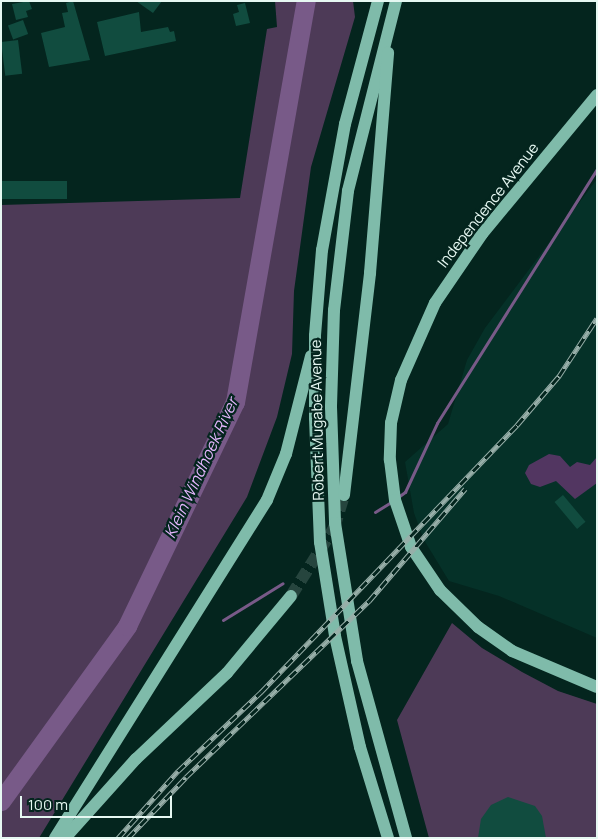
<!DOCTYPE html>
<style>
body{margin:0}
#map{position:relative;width:598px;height:839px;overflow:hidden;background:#04251e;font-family:Manrope,sans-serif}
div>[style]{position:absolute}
.built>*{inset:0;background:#053128}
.green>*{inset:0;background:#4d3a57}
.forest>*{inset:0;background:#523661}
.stream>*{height:3px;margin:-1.5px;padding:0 1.5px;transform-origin:1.5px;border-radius:1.5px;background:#785a88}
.river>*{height:19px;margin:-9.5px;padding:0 9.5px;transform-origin:9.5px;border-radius:9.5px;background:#785a88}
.building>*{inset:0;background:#114c3f;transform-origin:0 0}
.major-tunnel>*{height:12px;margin-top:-6px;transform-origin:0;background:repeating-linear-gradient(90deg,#26453e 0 12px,transparent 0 18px)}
.major>*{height:12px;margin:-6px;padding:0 6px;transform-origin:6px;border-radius:6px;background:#7fbbaa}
.rail>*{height:5px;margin-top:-2.5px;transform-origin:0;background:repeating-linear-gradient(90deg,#04251e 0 9px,#98afa9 0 18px);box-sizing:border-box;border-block:1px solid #98afa9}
span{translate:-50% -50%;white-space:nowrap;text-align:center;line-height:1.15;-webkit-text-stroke:4.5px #04251e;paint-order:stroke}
.street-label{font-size:15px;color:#e6f8f2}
.water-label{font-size:16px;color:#e6b7ff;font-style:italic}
.frame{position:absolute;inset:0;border:2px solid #e6f8f2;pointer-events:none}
.scale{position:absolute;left:20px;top:796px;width:152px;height:22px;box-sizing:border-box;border:2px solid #e6f8f2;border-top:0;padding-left:6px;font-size:15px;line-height:18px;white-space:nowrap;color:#e6f8f2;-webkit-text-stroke:4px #04251e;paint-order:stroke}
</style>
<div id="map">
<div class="built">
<i style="clip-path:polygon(597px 179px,597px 638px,499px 596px,449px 581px,424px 540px,414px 513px,405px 462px,448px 424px,467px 360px,485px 328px)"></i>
</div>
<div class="green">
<i style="clip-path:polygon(275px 1px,353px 1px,355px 17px,311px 167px,294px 291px,292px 354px,277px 417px,247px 497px,39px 838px,1px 838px,1px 205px,240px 198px,267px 29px,277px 27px)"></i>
<i style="clip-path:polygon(452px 623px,482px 648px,522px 672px,558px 691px,597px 704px,597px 838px,429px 838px,397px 720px)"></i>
</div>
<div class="forest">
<i style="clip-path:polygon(549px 454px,560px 456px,570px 467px,577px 462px,590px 465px,597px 457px,597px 483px,575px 499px,556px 481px,540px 487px,531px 484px,525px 473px,529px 465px)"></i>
</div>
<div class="stream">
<i style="left:398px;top:497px;width:9px;rotate:-36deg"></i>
<i style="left:405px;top:492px;width:76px;rotate:-65.1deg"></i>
<i style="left:437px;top:423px;width:300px;rotate:-57.8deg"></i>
<i style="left:375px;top:512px;width:19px;rotate:-32deg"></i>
<i style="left:223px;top:620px;width:70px;rotate:-31.7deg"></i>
</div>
<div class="river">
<i style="left:1px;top:801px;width:216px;rotate:-54.2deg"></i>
<i style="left:127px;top:626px;width:249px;rotate:-64.3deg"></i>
<i style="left:235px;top:402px;width:407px;rotate:-80deg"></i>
</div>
<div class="building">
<i style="clip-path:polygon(29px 1px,32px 9px,26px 11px,28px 17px,16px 20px,12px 4px)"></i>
<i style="clip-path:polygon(73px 1px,90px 60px,49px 67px,41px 33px,65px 27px,62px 13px,68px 12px,66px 3px)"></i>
<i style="clip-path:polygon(136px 1px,162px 1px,153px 13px)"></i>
<i style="clip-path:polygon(245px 3px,250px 23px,236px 26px,233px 14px,239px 12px,237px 5px)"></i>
<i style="clip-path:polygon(139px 12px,141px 32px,168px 27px,170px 32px,174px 31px,176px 41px,105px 56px,97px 22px)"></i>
<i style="left:23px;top:20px;width:15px;height:16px;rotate:70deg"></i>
<i style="left:18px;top:40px;width:34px;height:17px;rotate:83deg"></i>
<i style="left:67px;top:181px;width:18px;height:66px;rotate:90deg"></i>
<i style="left:563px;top:495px;width:35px;height:11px;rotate:50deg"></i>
<i style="clip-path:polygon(508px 797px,535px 806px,542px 816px,546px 838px,478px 838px,481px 819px,491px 805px)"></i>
</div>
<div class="major-tunnel">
<i style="left:291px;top:596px;width:80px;rotate:-57.7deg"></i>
<i style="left:334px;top:528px;width:34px;rotate:-73deg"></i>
</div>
<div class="major">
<i style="left:378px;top:1px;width:127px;rotate:105deg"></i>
<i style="left:345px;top:124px;width:128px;rotate:100.3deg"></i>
<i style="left:322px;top:250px;width:86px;rotate:94.7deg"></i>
<i style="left:315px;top:336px;width:82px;rotate:90deg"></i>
<i style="left:315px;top:418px;width:124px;rotate:87.7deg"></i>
<i style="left:320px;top:542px;width:95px;rotate:80.9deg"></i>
<i style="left:335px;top:636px;width:114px;rotate:77.3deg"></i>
<i style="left:360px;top:747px;width:95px;rotate:72.9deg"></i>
<i style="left:396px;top:1px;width:196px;rotate:104.2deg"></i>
<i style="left:348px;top:191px;width:120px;rotate:96.7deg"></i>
<i style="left:334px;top:310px;width:97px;rotate:91.8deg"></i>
<i style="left:331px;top:407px;width:116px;rotate:88deg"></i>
<i style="left:335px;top:523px;width:140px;rotate:80.9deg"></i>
<i style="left:357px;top:661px;width:184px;rotate:74.5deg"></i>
<i style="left:597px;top:95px;width:180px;rotate:129.6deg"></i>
<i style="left:482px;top:234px;width:83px;rotate:124.3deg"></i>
<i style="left:435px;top:303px;width:84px;rotate:113.8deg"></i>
<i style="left:401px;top:380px;width:44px;rotate:103.1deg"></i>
<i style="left:391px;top:423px;width:37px;rotate:92deg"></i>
<i style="left:390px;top:460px;width:40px;rotate:82.9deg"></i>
<i style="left:395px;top:500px;width:50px;rotate:71.2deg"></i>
<i style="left:411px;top:547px;width:52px;rotate:56deg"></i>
<i style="left:440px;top:590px;width:53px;rotate:44.2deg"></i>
<i style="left:478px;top:627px;width:42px;rotate:35.2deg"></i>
<i style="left:512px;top:651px;width:92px;rotate:23deg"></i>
<i style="left:344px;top:495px;width:224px;rotate:-83.3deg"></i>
<i style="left:370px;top:273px;width:221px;rotate:-85.3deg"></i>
<i style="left:55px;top:838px;width:399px;rotate:-57.9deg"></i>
<i style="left:267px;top:500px;width:50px;rotate:-67.6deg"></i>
<i style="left:286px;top:454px;width:101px;rotate:-75.7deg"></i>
<i style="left:65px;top:838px;width:106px;rotate:-48.1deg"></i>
<i style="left:136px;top:759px;width:125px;rotate:-43.4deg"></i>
<i style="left:227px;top:673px;width:100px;rotate:-50.3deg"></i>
</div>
<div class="rail">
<i style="left:118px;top:838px;width:90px;rotate:-48.2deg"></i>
<i style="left:178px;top:771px;width:115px;rotate:-43.6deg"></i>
<i style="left:261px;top:692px;width:370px;rotate:-46.2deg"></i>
<i style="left:517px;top:425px;width:65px;rotate:-49.4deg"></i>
<i style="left:559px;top:376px;width:69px;rotate:-56.8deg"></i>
<i style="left:128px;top:838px;width:84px;rotate:-46.4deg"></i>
<i style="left:186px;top:777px;width:254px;rotate:-43.9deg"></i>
<i style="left:369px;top:601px;width:148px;rotate:-49.4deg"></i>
</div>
<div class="street-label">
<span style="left:488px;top:205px;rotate:-52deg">Independence Avenue</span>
<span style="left:317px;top:420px;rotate:-91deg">Robert Mugabe Avenue</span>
</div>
<div class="water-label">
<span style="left:201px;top:468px;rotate:-65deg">Klein Windhoek River</span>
</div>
<div class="frame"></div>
<div class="scale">100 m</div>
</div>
